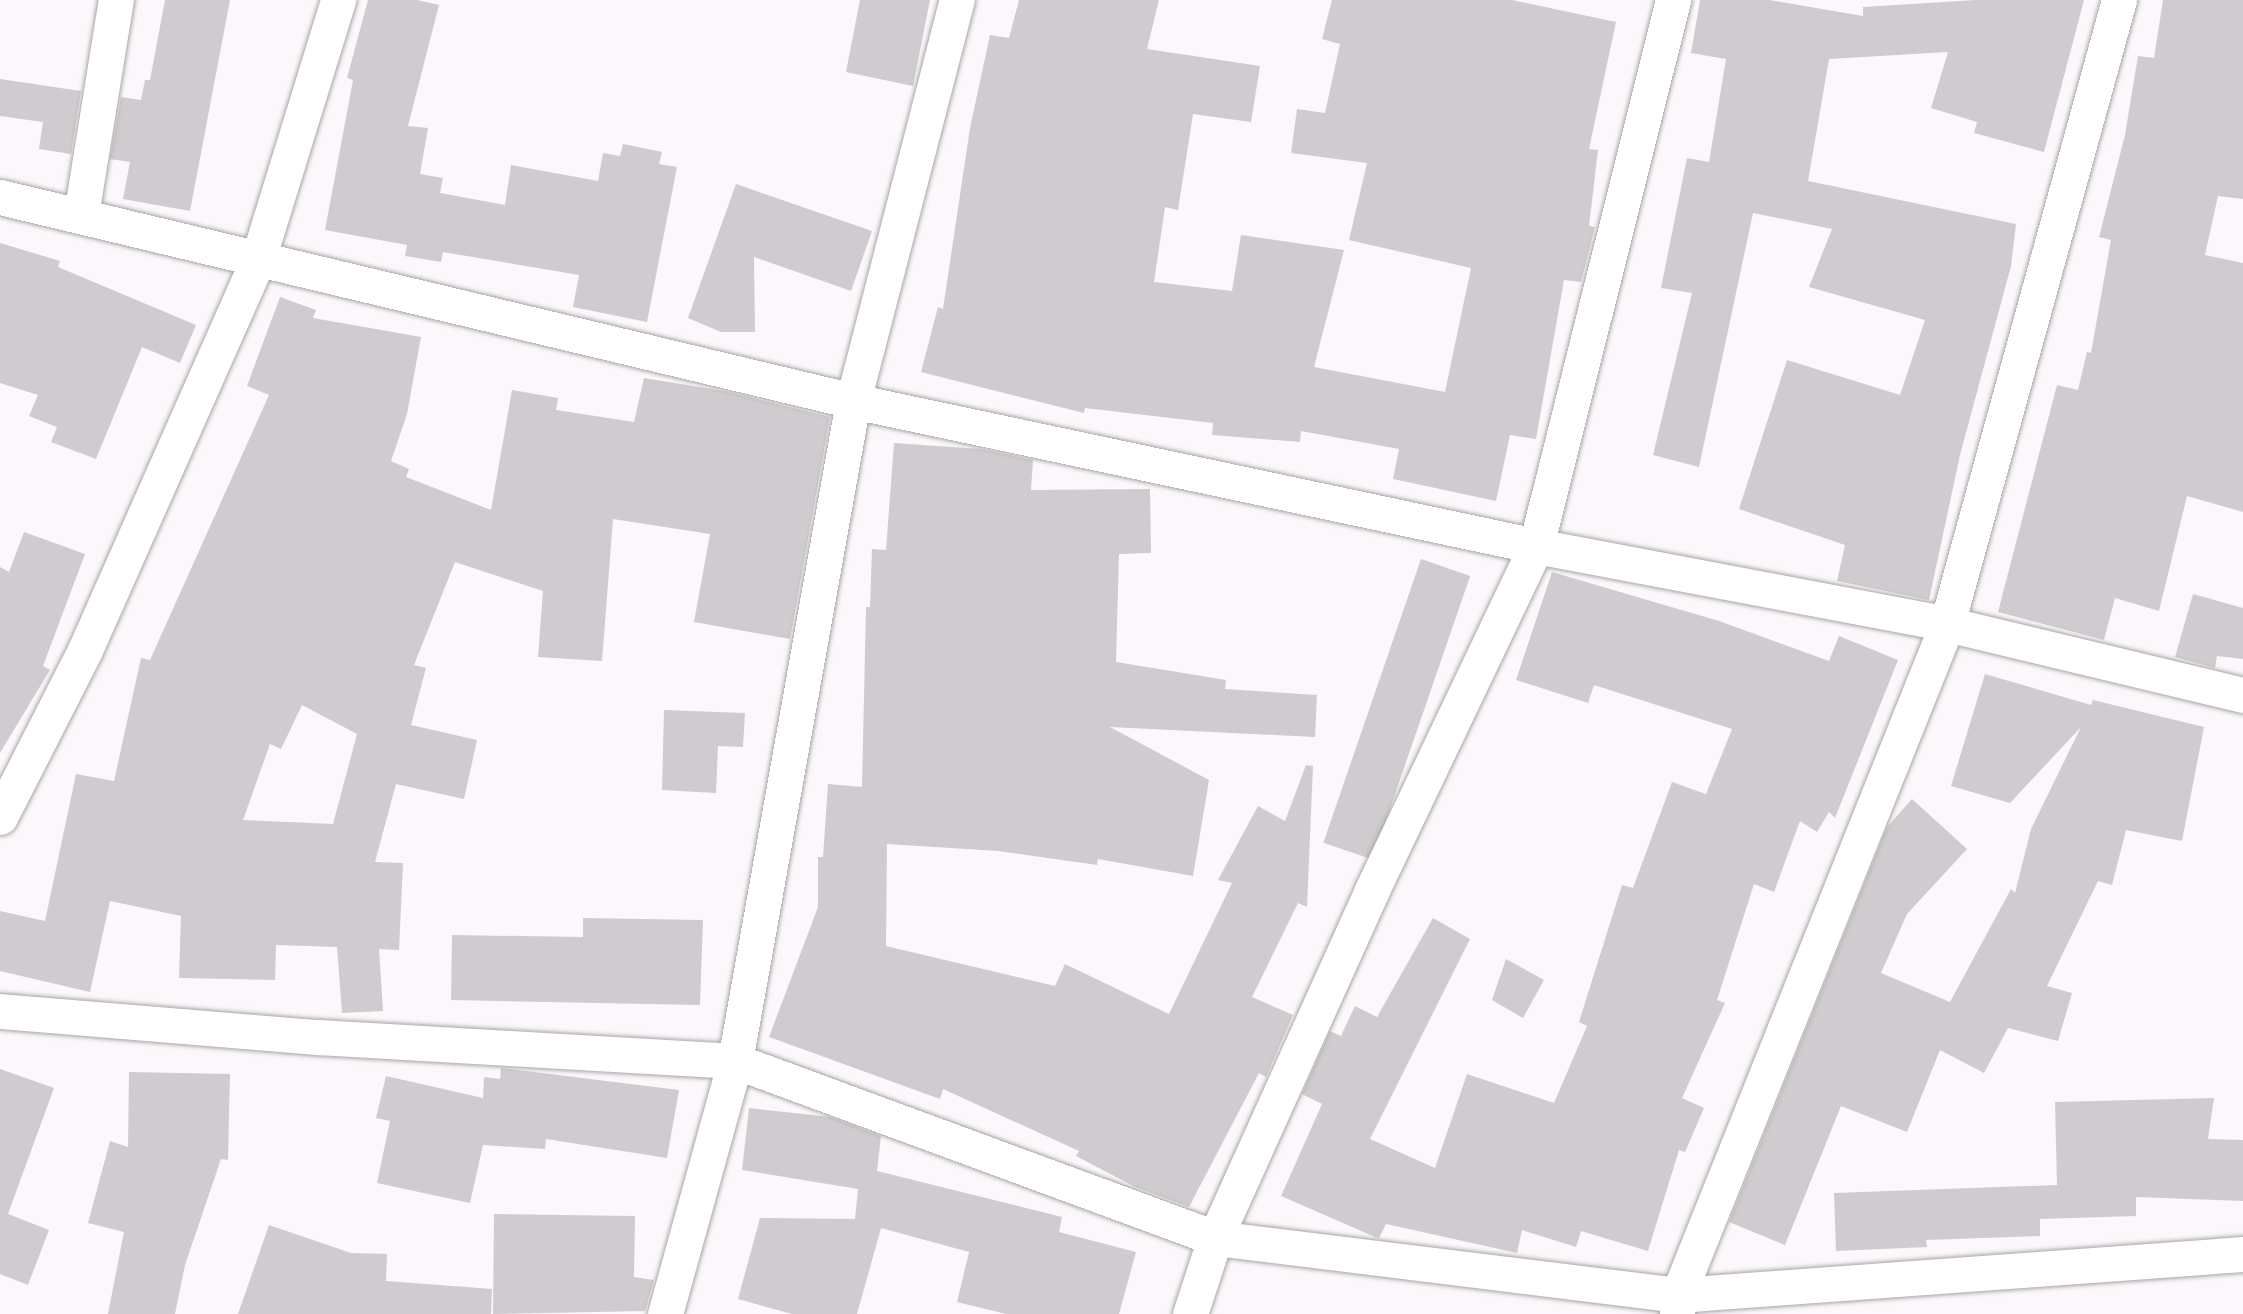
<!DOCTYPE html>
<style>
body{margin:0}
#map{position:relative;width:2243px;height:1314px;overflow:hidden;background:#fbf7fb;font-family:"Alegreya Sans",sans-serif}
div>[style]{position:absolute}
.building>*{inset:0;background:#cfcbcf;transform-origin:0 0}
.roads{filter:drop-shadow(0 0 2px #a8a5a8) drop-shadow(0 0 2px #a8a5a8)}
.minor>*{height:35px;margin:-17.5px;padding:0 17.5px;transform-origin:17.5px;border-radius:17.5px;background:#fff}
span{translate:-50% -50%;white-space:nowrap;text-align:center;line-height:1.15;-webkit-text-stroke:7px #fbf7fb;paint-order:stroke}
</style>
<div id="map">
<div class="building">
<i style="clip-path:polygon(165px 0,230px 0,190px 211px,123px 199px,130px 162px,110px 159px,121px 97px,141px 100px,145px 80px,150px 80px)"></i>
<i style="clip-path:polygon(368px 0,417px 0,439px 5px,408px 126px,428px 128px,420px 174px,443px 178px,440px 193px,505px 205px,511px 165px,598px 181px,603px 153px,620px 156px,623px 144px,662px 152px,659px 164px,677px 167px,647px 322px,573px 307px,579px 275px,443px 252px,441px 262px,405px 256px,407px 245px,325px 230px,353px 80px,347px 78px)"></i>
<i style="clip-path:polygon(860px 0,930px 0,913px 86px,846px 72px)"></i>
<i style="clip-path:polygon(1019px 0,1159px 0,1147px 49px,1260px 66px,1251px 122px,1193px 114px,1178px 210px,1165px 207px,1154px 282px,1232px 291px,1241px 235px,1344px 250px,1314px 367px,1445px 392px,1471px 268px,1349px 240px,1367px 163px,1291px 153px,1297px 109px,1325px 113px,1340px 44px,1322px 39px,1332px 0,1512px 0,1616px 22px,1589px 149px,1598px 150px,1589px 226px,1595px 227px,1581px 282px,1564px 280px,1536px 439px,1510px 435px,1496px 501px,1393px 479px,1399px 449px,1301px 431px,1300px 442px,1212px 435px,1213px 423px,1085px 408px,1084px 413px,921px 372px,938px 307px,943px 309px,970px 128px,990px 35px,1009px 38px)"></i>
<i style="clip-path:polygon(1700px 0,1769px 0,1863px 16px,1863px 7px,1976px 0,2084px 0,2044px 152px,1974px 133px,1977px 122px,1931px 108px,1948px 52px,1829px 59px,1808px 181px,2016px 224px,2011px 266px,1960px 455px,1929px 600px,1837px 581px,1845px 545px,1739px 509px,1787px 360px,1900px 395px,1925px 320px,1809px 287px,1832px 229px,1753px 213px,1699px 467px,1653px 455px,1692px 293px,1661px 288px,1687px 158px,1709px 162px,1726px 59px,1691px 53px)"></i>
<i style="clip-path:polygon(2163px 0,2243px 0,2243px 199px,2218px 196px,2205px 255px,2243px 263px,2243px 512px,2187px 496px,2159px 611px,2115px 598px,2104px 640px,1998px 612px,2057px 385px,2078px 390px,2087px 352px,2091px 353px,2111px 240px,2099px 237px,2125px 135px,2138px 56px,2154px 58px)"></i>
<i style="clip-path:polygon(0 79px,81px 91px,71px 154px,39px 149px,43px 122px,0 116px)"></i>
<i style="clip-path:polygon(736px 184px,872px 231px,851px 291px,754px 257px,755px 332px,721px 332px,688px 318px)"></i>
<i style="clip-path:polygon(0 243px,60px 261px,58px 267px,196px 325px,180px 363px,142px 347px,96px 459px,51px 442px,57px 427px,29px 416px,38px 395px,0 383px)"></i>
<i style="clip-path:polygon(evenodd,280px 297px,316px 310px,313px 318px,421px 337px,407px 414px,391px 461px,409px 469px,406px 477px,491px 510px,512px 390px,558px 398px,556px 410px,634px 422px,644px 378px,724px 391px,830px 417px,790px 639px,694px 622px,710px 534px,613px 519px,602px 661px,538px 657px,543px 591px,455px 562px,414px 665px,426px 668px,411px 725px,477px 740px,464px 799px,396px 784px,375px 862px,403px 863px,399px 950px,379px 949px,383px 1011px,342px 1013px,337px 947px,276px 945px,275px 980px,179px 978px,181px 916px,110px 901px,90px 992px,0 971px,0 911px,45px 921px,76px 774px,114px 781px,141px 658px,150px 660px,269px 395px,247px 386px,280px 297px,302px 705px,357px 734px,333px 824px,243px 820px,270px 744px,281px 749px,302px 705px)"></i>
<i style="clip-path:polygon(894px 443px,981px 449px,1033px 460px,1031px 490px,1150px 489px,1151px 553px,1119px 554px,1116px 662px,1226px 680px,1225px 689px,1317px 695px,1315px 737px,1110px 727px,1209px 780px,1193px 876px,1098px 859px,1097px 865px,998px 851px,887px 844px,886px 946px,1055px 986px,1065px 964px,1169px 1014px,1232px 883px,1218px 880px,1258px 806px,1285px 821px,1306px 765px,1313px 766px,1307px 907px,1298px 903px,1252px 997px,1293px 1015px,1266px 1077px,1259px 1073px,1189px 1207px,1135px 1187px,1076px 1156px,1079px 1151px,943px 1089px,940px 1099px,769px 1037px,818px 907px,818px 857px,823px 857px,828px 784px,862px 787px,866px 607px,870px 607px,872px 549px,886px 550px)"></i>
<i style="clip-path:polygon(24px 532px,85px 554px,43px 666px,50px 670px,0 753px,0 567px,9px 572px)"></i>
<i style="left:1421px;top:559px;width:52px;height:300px;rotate:19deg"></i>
<i style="clip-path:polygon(1552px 572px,1719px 621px,1829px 661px,1839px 636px,1898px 660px,1835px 818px,1829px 812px,1817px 832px,1800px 821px,1774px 892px,1754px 884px,1717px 1000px,1725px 1003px,1682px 1098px,1704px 1108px,1685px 1152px,1679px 1150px,1648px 1251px,1581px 1231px,1576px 1247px,1522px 1230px,1517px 1253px,1386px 1224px,1379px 1238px,1375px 1237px,1281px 1196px,1322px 1104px,1302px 1094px,1330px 1031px,1341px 1036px,1355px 1006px,1377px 1017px,1433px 918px,1470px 939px,1370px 1139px,1435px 1168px,1467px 1074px,1554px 1103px,1587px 1026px,1579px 1022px,1622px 885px,1633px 888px,1672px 782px,1706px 794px,1732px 729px,1594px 685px,1588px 703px,1516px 680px)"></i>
<i style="clip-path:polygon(2193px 594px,2243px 608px,2243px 659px,2217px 656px,2215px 668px,2175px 657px)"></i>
<i style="clip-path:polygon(1985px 674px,2091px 705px,2093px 700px,2204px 727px,2182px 841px,2126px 830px,2112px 885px,2098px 881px,2047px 986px,2072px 993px,2058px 1041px,2008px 1028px,1984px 1073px,1940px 1050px,1907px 1132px,1841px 1106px,1785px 1245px,1729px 1222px,1887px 827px,1912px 799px,1967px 849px,1907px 914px,1881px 973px,1950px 1002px,2011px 889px,2015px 893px,2031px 829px,2081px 727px,2010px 803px,1951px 786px)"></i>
<i style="clip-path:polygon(664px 710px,745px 713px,743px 747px,718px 746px,716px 793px,662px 790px)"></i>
<i style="clip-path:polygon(583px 918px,703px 920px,700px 1005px,451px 1000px,452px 935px,583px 937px)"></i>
<i style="clip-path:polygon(1506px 959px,1544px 980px,1523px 1018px,1492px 1000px)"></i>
<i style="clip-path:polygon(501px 1068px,679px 1090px,667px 1158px,546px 1139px,545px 1149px,483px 1145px,470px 1203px,377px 1183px,390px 1121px,376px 1118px,386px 1076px,483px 1098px,484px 1077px,500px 1079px)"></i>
<i style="clip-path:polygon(0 1069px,54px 1088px,8px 1214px,49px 1230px,28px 1285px,0 1274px)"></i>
<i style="clip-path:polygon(129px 1072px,230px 1074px,228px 1160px,221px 1159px,185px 1265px,175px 1314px,108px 1314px,124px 1232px,88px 1223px,110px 1141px,128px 1147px)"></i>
<i style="clip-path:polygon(2214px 1098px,2208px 1139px,2243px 1140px,2243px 1201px,2136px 1197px,2136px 1216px,2040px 1219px,2040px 1236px,1926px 1240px,1927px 1247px,1836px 1251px,1834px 1193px,2057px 1185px,2055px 1102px)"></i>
<i style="clip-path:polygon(749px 1108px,830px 1117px,881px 1136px,877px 1171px,1062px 1217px,1059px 1232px,1136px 1252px,1119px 1314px,1006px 1314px,957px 1302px,969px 1252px,881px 1228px,857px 1314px,792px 1314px,738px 1299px,760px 1218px,855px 1219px,858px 1189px,742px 1170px)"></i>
<i style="clip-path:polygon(494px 1214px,635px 1216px,634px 1277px,654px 1280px,645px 1311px,493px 1314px)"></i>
<i style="clip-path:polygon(269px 1225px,351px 1253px,387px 1254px,386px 1281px,492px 1289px,491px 1314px,238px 1314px)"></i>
</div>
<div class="roads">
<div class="minor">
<i style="left:0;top:197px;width:877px;rotate:13.45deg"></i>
<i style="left:853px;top:401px;width:698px;rotate:11.99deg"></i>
<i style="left:1536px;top:546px;width:418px;rotate:10.7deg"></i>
<i style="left:1947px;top:624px;width:304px;rotate:13.5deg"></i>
<i style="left:81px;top:215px;width:218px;rotate:-80.8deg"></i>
<i style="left:0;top:817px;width:187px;rotate:-63deg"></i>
<i style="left:85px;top:650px;width:428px;rotate:-66.1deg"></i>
<i style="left:258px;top:259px;width:271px;rotate:-72.8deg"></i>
<i style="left:0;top:1011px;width:319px;rotate:4.7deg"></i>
<i style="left:318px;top:1037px;width:418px;rotate:3.3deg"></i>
<i style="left:735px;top:1061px;width:512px;rotate:20.24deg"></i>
<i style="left:1215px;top:1238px;width:466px;rotate:7deg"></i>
<i style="left:1678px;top:1295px;width:566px;rotate:-4.15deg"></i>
<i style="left:665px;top:1314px;width:263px;rotate:-74.5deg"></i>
<i style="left:735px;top:1061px;width:670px;rotate:-79.86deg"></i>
<i style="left:853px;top:401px;width:414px;rotate:-75.5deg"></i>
<i style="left:1190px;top:1314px;width:80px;rotate:-71.8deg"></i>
<i style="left:1215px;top:1238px;width:382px;rotate:-65.7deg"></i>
<i style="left:1372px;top:890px;width:381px;rotate:-64.5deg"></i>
<i style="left:1536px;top:546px;width:563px;rotate:-75.91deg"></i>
<i style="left:1677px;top:1314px;width:19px;rotate:-87deg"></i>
<i style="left:1678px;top:1295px;width:723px;rotate:-68.15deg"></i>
<i style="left:1947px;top:624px;width:647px;rotate:-74.59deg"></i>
</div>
</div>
</div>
